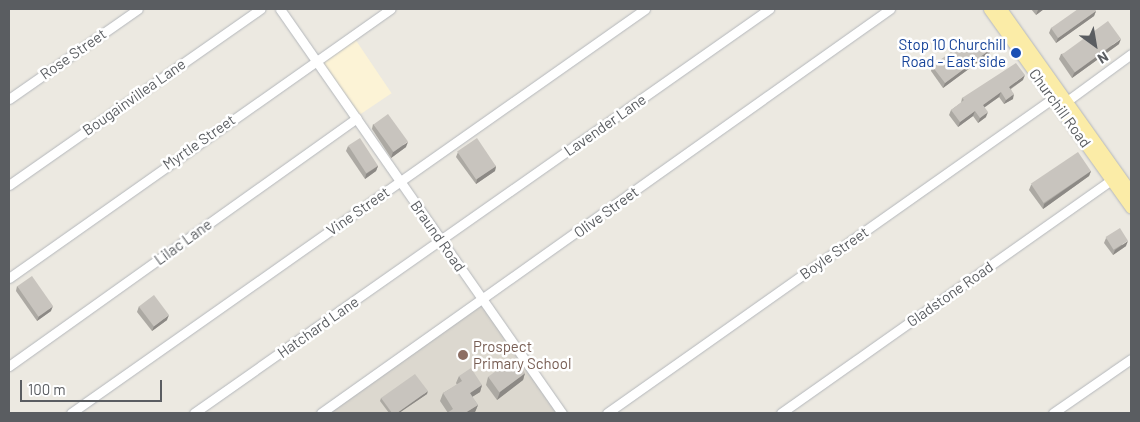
<!DOCTYPE html>
<style>
body{margin:0}
#map{position:relative;width:1140px;height:422px;overflow:hidden;background:#ece9e1;font-family:Barlow,sans-serif}
div>[style]{position:absolute}
.commercial>*{inset:0;background:#fcf3d6;transform-origin:0 0}
.education>*{inset:0;background:#dcd8cf}
.roads{filter:drop-shadow(0 0 1px #b4b7bb) drop-shadow(0 0 1px #b4b7bb)}
.minor>*{height:9px;margin:-4.5px;padding:0 4.5px;transform-origin:4.5px;border-radius:4.5px;background:#fff}
.major>*{height:11px;margin:-5.5px;padding:0 5.5px;transform-origin:5.5px;border-radius:5.5px;background:#fbeca7}
.wall>*{inset:0;background:#aca9a3}
.shaded-wall>*{inset:0;background:#8c8985}
.building>*{inset:0;background:#c8c4be;transform-origin:0 0}
.dots>*{width:14px;height:14px;translate:-50% -50%;box-sizing:border-box;border:2px solid #fff;border-radius:50%}
span{translate:-50% -50%;white-space:nowrap;text-align:center;line-height:1.15;-webkit-text-stroke:5px #fff;paint-order:stroke}
.transit-label{font-size:15px;color:#164399}
.right{translate:-100% -50%;text-align:right}
.street-label{font-size:15px;color:#5a5d61}
.education-label{font-size:15px;color:#785e54}
.left{translate:0 -50%;text-align:left}
.frame{position:absolute;inset:0;border:10px solid #5a5d61;pointer-events:none}
.north{position:absolute;left:1070px;top:20px;width:50px;height:50px;-webkit-text-stroke:4px #fff;paint-order:stroke;rotate:148deg;font-size:14px;font-weight:700;line-height:20px;text-align:center;color:#5a5d61}
.north::after{content:'';display:block;margin:auto;width:18px;height:22px;background:#5a5d61;clip-path:polygon(50% 0,100% 100%,50% 72%,0 100%)}
.scale{position:absolute;left:20px;top:380px;width:142px;height:22px;box-sizing:border-box;border:2px solid #5a5d61;border-top:0;padding-left:6px;font-size:15px;line-height:18px;white-space:nowrap;color:#5a5d61;-webkit-text-stroke:4px #fff;paint-order:stroke}
</style>
<div id="map">
<div class="commercial">
<i style="left:353px;top:36px;width:69px;height:44px;rotate:56deg"></i>
</div>
<div class="education">
<i style="clip-path:polygon(483px 300px,562px 413px,321px 413px)"></i>
</div>
<div class="roads">
<div class="minor">
<i style="left:280px;top:9px;width:493px;rotate:55.1deg"></i>
<i style="left:9px;top:99px;width:157px;rotate:-34.9deg"></i>
<i style="left:1063px;top:104px;width:84px;rotate:-36.3deg"></i>
<i style="left:9px;top:185px;width:307px;rotate:-35deg"></i>
<i style="left:9px;top:278px;width:467px;rotate:-35.2deg"></i>
<i style="left:9px;top:366px;width:427px;rotate:-35.5deg"></i>
<i style="left:71px;top:413px;width:702px;rotate:-35.14deg"></i>
<i style="left:194px;top:413px;width:703px;rotate:-35.09deg"></i>
<i style="left:321px;top:413px;width:698px;rotate:-35.38deg"></i>
<i style="left:607px;top:413px;width:550px;rotate:-35.22deg"></i>
<i style="left:781px;top:413px;width:410px;rotate:-35.2deg"></i>
<i style="left:1053px;top:413px;width:95px;rotate:-34.7deg"></i>
</div>
<div class="major">
<i style="left:989px;top:9px;width:244px;rotate:54.5deg"></i>
<i style="left:1001px;top:9px;width:224px;rotate:54.6deg"></i>
</div>
</div>
<div class="wall">
<i style="clip-path:polygon(1031px 9px,1044px 9px,1036px 15px)"></i>
<i style="clip-path:polygon(1096px 11px,1094px 16px,1056px 43px,1049px 33px,1051px 28px)"></i>
<i style="clip-path:polygon(1119px 44px,1072px 78px,1059px 59px,1061px 54px)"></i>
<i style="clip-path:polygon(973px 49px,991px 49px,989px 54px,943px 88px,931px 71px,932px 66px)"></i>
<i style="clip-path:polygon(1023px 80px,1011px 89px,1013px 99px,1004px 104px,999px 97px,984px 107px,986px 117px,978px 123px,973px 116px,958px 127px,949px 115px,951px 110px,961px 103px,962px 98px)"></i>
<i style="clip-path:polygon(373px 124px,406px 147px,391px 158px,372px 129px)"></i>
<i style="clip-path:polygon(348px 146px,378px 166px,376px 171px,365px 179px,346px 151px)"></i>
<i style="clip-path:polygon(458px 152px,496px 166px,495px 171px,476px 184px,456px 157px)"></i>
<i style="clip-path:polygon(1091px 171px,1089px 176px,1043px 209px,1029px 190px,1031px 185px)"></i>
<i style="clip-path:polygon(1106px 238px,1126px 246px,1113px 255px,1104px 243px)"></i>
<i style="clip-path:polygon(17px 286px,51px 311px,37px 321px,16px 291px)"></i>
<i style="clip-path:polygon(139px 306px,167px 320px,152px 331px,137px 312px)"></i>
<i style="clip-path:polygon(525px 373px,523px 380px,497px 400px,486px 385px,488px 377px)"></i>
<i style="clip-path:polygon(459px 376px,482px 385px,480px 392px,472px 397px,478px 405px,475px 412px,474px 413px,447px 413px,448px 413px,440px 401px,443px 393px,457px 385px,456px 383px)"></i>
<i style="clip-path:polygon(427px 394px,399px 413px,389px 413px,380px 401px,381px 398px)"></i>
</div>
<div class="shaded-wall">
<i style="clip-path:polygon(1039px 9px,1044px 9px,1036px 15px,1038px 10px)"></i>
<i style="clip-path:polygon(1096px 11px,1094px 16px,1056px 43px,1058px 38px)"></i>
<i style="clip-path:polygon(1121px 39px,1119px 44px,1072px 78px,1074px 73px)"></i>
<i style="clip-path:polygon(991px 49px,989px 54px,943px 88px,945px 83px)"></i>
<i style="clip-path:polygon(1025px 75px,1023px 80px,1007px 91px,1009px 87px)"></i>
<i style="clip-path:polygon(1001px 92px,999px 97px,981px 110px,983px 105px)"></i>
<i style="clip-path:polygon(1014px 94px,1013px 99px,1004px 104px,1006px 100px)"></i>
<i style="clip-path:polygon(975px 111px,973px 116px,958px 127px,960px 122px)"></i>
<i style="clip-path:polygon(988px 112px,986px 117px,978px 123px,980px 118px)"></i>
<i style="clip-path:polygon(408px 142px,406px 147px,391px 158px,393px 152px)"></i>
<i style="clip-path:polygon(378px 166px,376px 171px,365px 179px,366px 174px)"></i>
<i style="clip-path:polygon(496px 166px,495px 171px,476px 184px,477px 179px)"></i>
<i style="clip-path:polygon(1091px 171px,1089px 176px,1043px 209px,1044px 204px)"></i>
<i style="clip-path:polygon(1128px 241px,1126px 246px,1113px 255px,1115px 250px)"></i>
<i style="clip-path:polygon(53px 306px,51px 311px,37px 321px,39px 316px)"></i>
<i style="clip-path:polygon(169px 315px,167px 320px,152px 331px,154px 326px)"></i>
<i style="clip-path:polygon(525px 373px,523px 380px,497px 400px,500px 392px)"></i>
<i style="clip-path:polygon(482px 385px,480px 392px,467px 400px,470px 393px)"></i>
<i style="clip-path:polygon(428px 391px,427px 394px,399px 413px,397px 413px)"></i>
<i style="clip-path:polygon(478px 405px,475px 412px,474px 413px,465px 413px)"></i>
</div>
<div class="building">
<i style="clip-path:polygon(1078px 9px,1095px 9px,1096px 11px,1058px 38px,1051px 28px)"></i>
<i style="left:1108px;top:21px;width:22px;height:57px;rotate:54deg"></i>
<i style="clip-path:polygon(967px 40px,973px 49px,985px 41px,991px 49px,945px 83px,932px 66px)"></i>
<i style="clip-path:polygon(1016px 63px,1025px 75px,1009px 87px,1014px 94px,1006px 100px,1001px 92px,983px 105px,988px 112px,980px 118px,975px 111px,960px 122px,951px 110px,964px 100px,962px 98px)"></i>
<i style="left:388px;top:114px;width:34px;height:18px;rotate:54deg"></i>
<i style="left:360px;top:138px;width:33px;height:14px;rotate:57deg"></i>
<i style="left:477px;top:138px;width:34px;height:24px;rotate:56deg"></i>
<i style="left:1078px;top:152px;width:23px;height:57px;rotate:56deg"></i>
<i style="left:1120px;top:228px;width:15px;height:17px;rotate:58deg"></i>
<i style="left:32px;top:276px;width:37px;height:18px;rotate:55deg"></i>
<i style="left:154px;top:295px;width:25px;height:19px;rotate:53deg"></i>
<i style="left:514px;top:358px;width:19px;height:32px;rotate:54deg"></i>
<i style="clip-path:polygon(471px 368px,482px 385px,470px 393px,478px 405px,465px 413px,447px 413px,453px 409px,443px 393px,462px 381px,459px 376px)"></i>
<i style="clip-path:polygon(415px 374px,428px 391px,397px 413px,392px 413px,381px 398px)"></i>
</div>
<div class="dots">
<i style="left:1016px;top:53px;background:#1a4fb4"></i>
<i style="left:463px;top:355px;background:#8d6e63"></i>
</div>
<div class="transit-label">
<span class="right" style="left:1006px;top:53px">Stop 10 Churchill<br>Road - East side</span>
</div>
<div class="street-label">
<span style="left:73px;top:54px;rotate:-35deg">Rose Street</span>
<span style="left:134px;top:97px;rotate:-35deg">Bougainvillea Lane</span>
<span style="left:1060px;top:108px;rotate:54deg">Churchill Road</span>
<span style="left:605px;top:125px;rotate:-35deg">Lavender Lane</span>
<span style="left:199px;top:142px;rotate:-35deg">Myrtle Street</span>
<span style="left:358px;top:211px;rotate:-35deg">Vine Street</span>
<span style="left:606px;top:212px;rotate:-36deg">Olive Street</span>
<span style="left:438px;top:236px;rotate:55deg">Braund Road</span>
<span style="left:183px;top:242px;rotate:-36deg">Lilac Lane</span>
<span style="left:834px;top:253px;rotate:-35deg">Boyle Street</span>
<span style="left:950px;top:294px;rotate:-35deg">Gladstone Road</span>
<span style="left:318px;top:327px;rotate:-35deg">Hatchard Lane</span>
</div>
<div class="education-label">
<span class="left" style="left:473px;top:355px">Prospect<br>Primary School</span>
</div>
<div class="frame"></div>
<div class="north">N</div>
<div class="scale">100 m</div>
</div>
